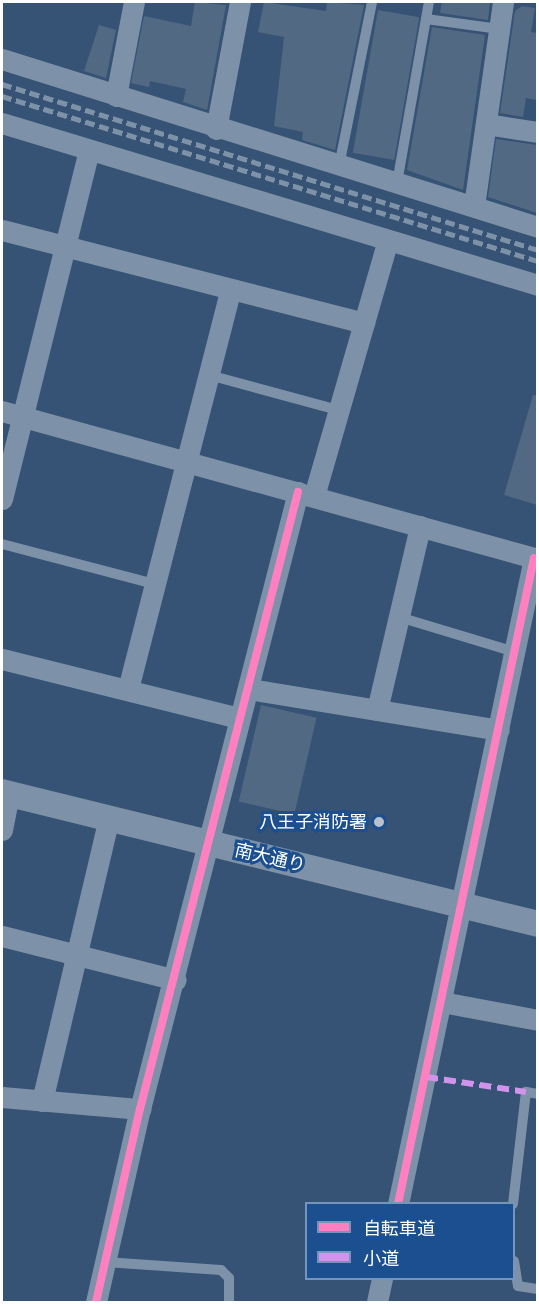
<!DOCTYPE html>
<meta charset="utf-8">
<style>
body{margin:0}
#map{position:relative;width:539px;height:1304px;overflow:hidden;background:#365274;font-family:Inter,"Noto Sans JP",sans-serif}
div>[style]{position:absolute}
.building>*{inset:0;background:#526984;transform-origin:0 0}
.service>*{height:10px;margin:-5px;padding:0 5px;transform-origin:5px;border-radius:5px;background:#7d92a8}
.minor>*{height:21px;margin:-10.5px;padding:0 10.5px;transform-origin:10.5px;border-radius:10.5px;background:#7d92a8}
.tertiary>*{height:26px;margin:-13px;padding:0 13px;transform-origin:13px;border-radius:13px;background:#7d92a8}
.rail>*{height:4.5px;margin-top:-2.25px;transform-origin:0;background:repeating-linear-gradient(90deg,#7e92a7 0 10px,transparent 0 14.5px)}
.quiet>*{height:6px;margin-top:-3px;transform-origin:0;background:repeating-linear-gradient(90deg,#d193ec 0 12px,transparent 0 18px)}
.cycleway>*{height:8px;margin:-4px;padding:0 4px;transform-origin:4px;border-radius:4px;background:#ff80c0}
.dots>*{width:16px;height:16px;translate:-50% -50%;box-sizing:border-box;border:3px solid #1b4f8f;border-radius:50%}
span{translate:-50% -50%;white-space:nowrap;text-align:center;line-height:1.15;-webkit-text-stroke:6px #1b4f8f;paint-order:stroke}
.poi-label{font-size:18px;color:#fff}
.right{translate:-100% -50%;text-align:right}
.street-label{font-size:18px;color:#fff}
.frame{position:absolute;inset:0;border:3px solid #fff;pointer-events:none}
.legend{position:absolute;left:305px;top:1202px;width:210px;height:78px;box-sizing:border-box;background:#1b4f8f;border:2px solid #7695bc;margin:0;padding:8px 10px;list-style:none;font-size:18px;color:#fff}
.legend li{display:flex;align-items:center;gap:12px;height:30px}
.legend b{width:30px;border:2px solid #7695bc}
</style>
<div id="map">
<div class="building">
<i style="clip-path:polygon(195px 2px,226px 5px,207px 110px,183px 102px,186px 89px,150px 81px,149px 87px,131px 83px,144px 16px,191px 26px)"></i>
<i style="clip-path:polygon(264px 2px,326px 11px,327px 2px,364px 5px,335px 150px,302px 140px,303px 132px,274px 126px,284px 37px,258px 32px)"></i>
<i style="clip-path:polygon(442px 2px,490px 2px,488px 20px,440px 13px)"></i>
<i style="clip-path:polygon(522px 6px,535px 8px,531px 32px,537px 33px,537px 100px,526px 98px,523px 117px,500px 113px,515px 11px)"></i>
<i style="left:378px;top:10px;width:42px;height:145px;rotate:10deg"></i>
<i style="clip-path:polygon(99px 25px,116px 30px,106px 78px,84px 71px)"></i>
<i style="clip-path:polygon(432px 27px,485px 35px,463px 190px,407px 170px)"></i>
<i style="clip-path:polygon(496px 139px,537px 145px,537px 213px,488px 197px)"></i>
<i style="clip-path:polygon(533px 395px,537px 395px,537px 505px,504px 495px)"></i>
<i style="left:261px;top:705px;width:57px;height:99px;rotate:13deg"></i>
</div>
<div class="service">
<i style="left:426px;top:19px;width:74px;rotate:7.8deg"></i>
<i style="left:339px;top:166px;width:167px;rotate:-78.6deg"></i>
<i style="left:397px;top:183px;width:184px;rotate:-80deg"></i>
<i style="left:209px;top:375px;width:134px;rotate:15.2deg"></i>
<i style="left:2px;top:544px;width:158px;rotate:14.7deg"></i>
<i style="left:399px;top:617px;width:121px;rotate:16.8deg"></i>
<i style="left:513px;top:1204px;width:113px;rotate:-83.4deg"></i>
<i style="left:526px;top:1092px;width:12px;rotate:9deg"></i>
<i style="left:514px;top:1261px;width:25px;rotate:81deg"></i>
<i style="left:518px;top:1286px;width:20px;rotate:9deg"></i>
<i style="left:105px;top:1262px;width:116px;rotate:3.9deg"></i>
<i style="left:221px;top:1270px;width:11px;rotate:45deg"></i>
<i style="left:229px;top:1278px;width:24px;rotate:90deg"></i>
</div>
<div class="minor">
<i style="left:2px;top:59px;width:562px;rotate:17.4deg"></i>
<i style="left:116px;top:96px;width:96px;rotate:-79.2deg"></i>
<i style="left:2px;top:123px;width:560px;rotate:16.82deg"></i>
<i style="left:486px;top:124px;width:53px;rotate:8.7deg"></i>
<i style="left:216px;top:129px;width:129px;rotate:-79.3deg"></i>
<i style="left:474px;top:206px;width:206px;rotate:-81.9deg"></i>
<i style="left:2px;top:230px;width:374px;rotate:14.4deg"></i>
<i style="left:2px;top:411px;width:556px;rotate:15.44deg"></i>
<i style="left:314px;top:496px;width:266px;rotate:-73.9deg"></i>
<i style="left:2px;top:499px;width:359px;rotate:-76deg"></i>
<i style="left:2px;top:659px;width:244px;rotate:14deg"></i>
<i style="left:128px;top:689px;width:413px;rotate:-75.6deg"></i>
<i style="left:249px;top:689px;width:253px;rotate:9.3deg"></i>
<i style="left:377px;top:710px;width:189px;rotate:-76.8deg"></i>
<i style="left:2px;top:830px;width:37px;rotate:-79deg"></i>
<i style="left:2px;top:936px;width:179px;rotate:14.2deg"></i>
<i style="left:442px;top:1002px;width:98px;rotate:10.6deg"></i>
<i style="left:2px;top:1097px;width:139px;rotate:5deg"></i>
<i style="left:42px;top:1101px;width:292px;rotate:-76.7deg"></i>
<i style="left:398px;top:1204px;width:660px;rotate:-78.11deg"></i>
<i style="left:96px;top:1302px;width:198px;rotate:-77.2deg"></i>
<i style="left:140px;top:1109px;width:637px;rotate:-75.64deg"></i>
<i style="left:377px;top:1302px;width:25px;rotate:-78deg"></i>
</div>
<div class="tertiary">
<i style="left:2px;top:792px;width:552px;rotate:13.83deg"></i>
</div>
<div class="rail">
<i style="left:2px;top:84px;width:561px;rotate:17.21deg"></i>
<i style="left:2px;top:96px;width:561px;rotate:17.11deg"></i>
</div>
<div class="quiet">
<i style="left:426px;top:1077px;width:101px;rotate:8.5deg"></i>
</div>
<div class="cycleway">
<i style="left:398px;top:1204px;width:660px;rotate:-78.11deg"></i>
<i style="left:96px;top:1302px;width:198px;rotate:-77.2deg"></i>
<i style="left:140px;top:1109px;width:637px;rotate:-75.64deg"></i>
</div>
<div class="dots">
<i style="left:379px;top:822px;background:#b9c2ce"></i>
</div>
<div class="poi-label">
<span class="right" style="left:367px;top:822px">八王子消防署</span>
</div>
<div class="street-label">
<span style="left:270px;top:858px;rotate:13deg">南大通り</span>
</div>
<div class="frame"></div>
<ul class="legend">
<li><b style="height:8px;background:#ff80c0"></b>自転車道</li>
<li><b style="height:8px;background:#d193ec"></b>小道</li>
</ul>
</div>
